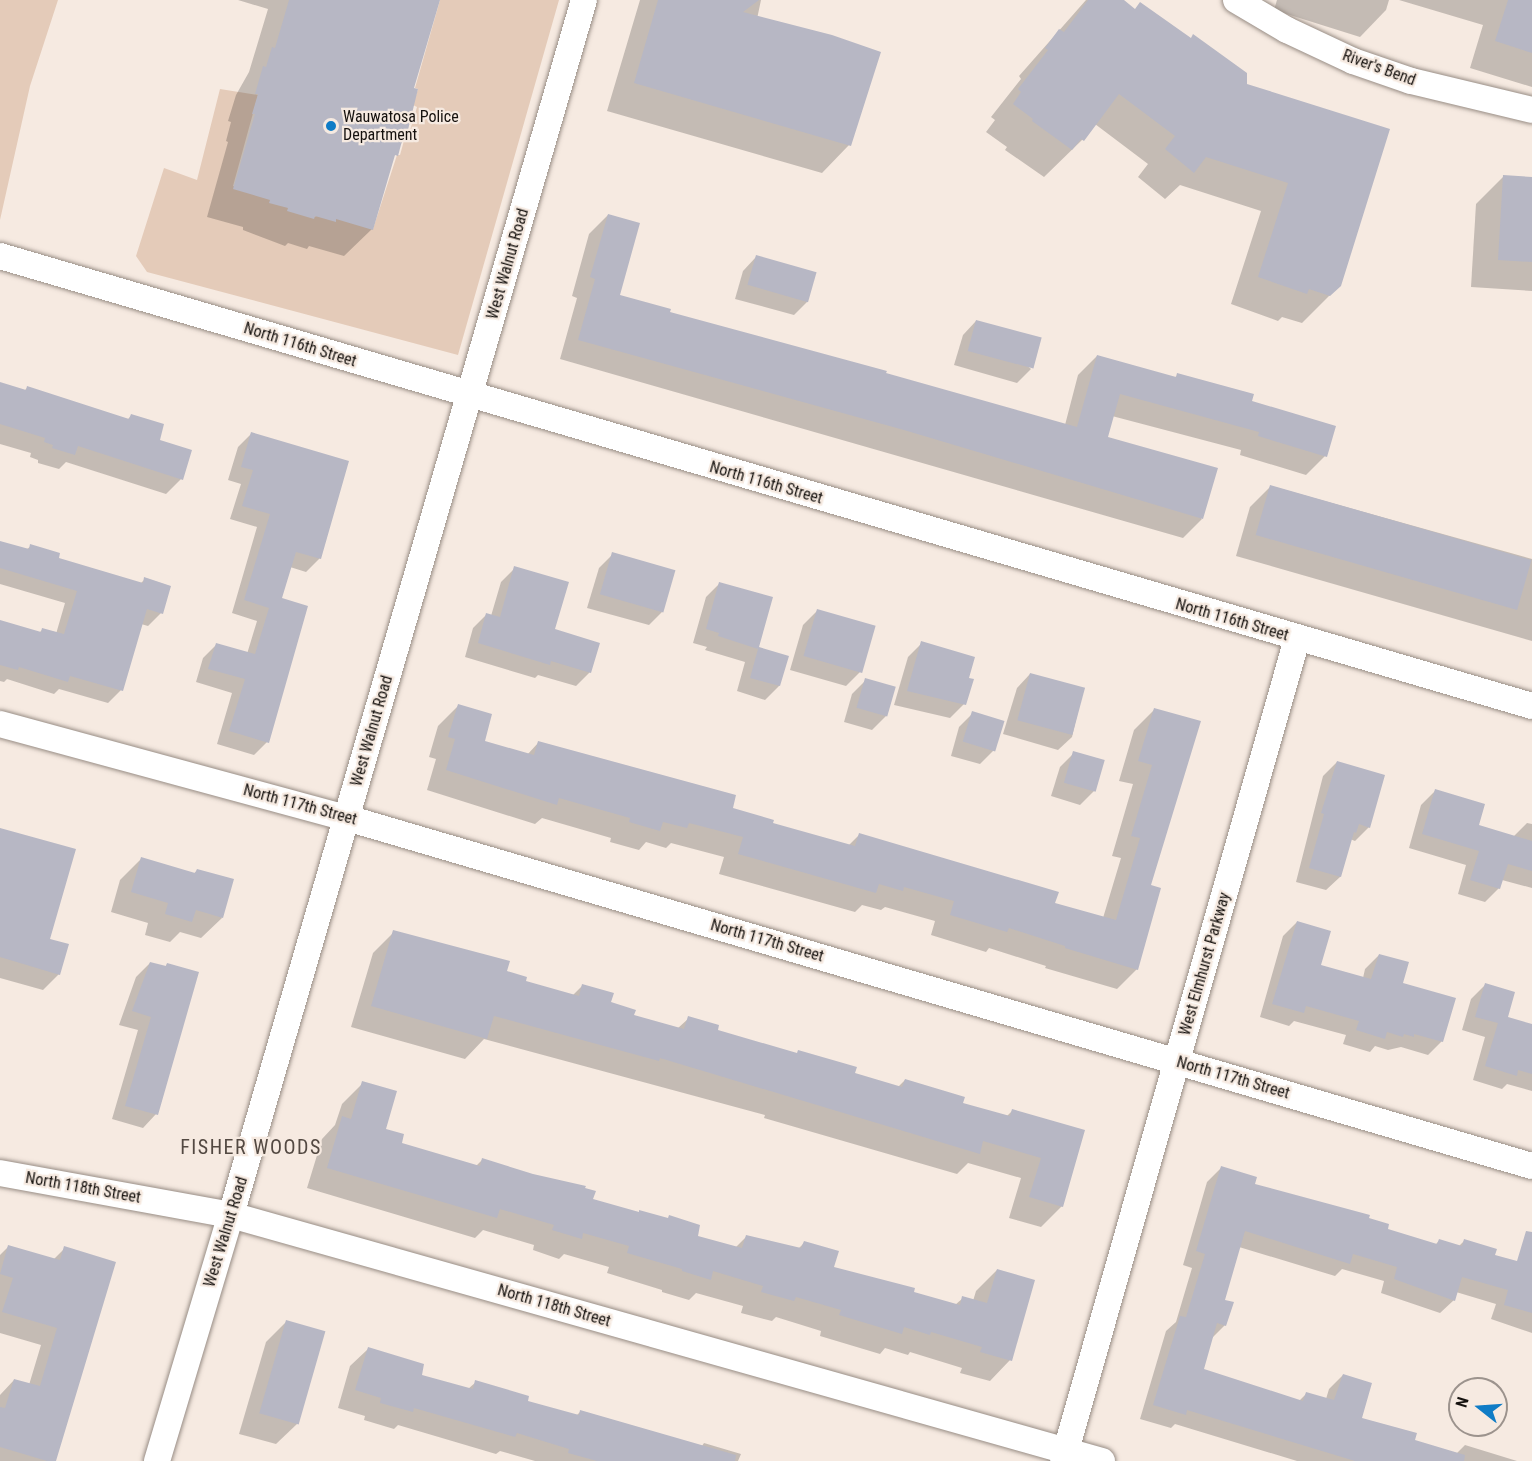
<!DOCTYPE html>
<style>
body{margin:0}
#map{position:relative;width:1532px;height:1461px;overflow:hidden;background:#f6eae1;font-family:"Roboto Condensed",sans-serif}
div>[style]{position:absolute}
.green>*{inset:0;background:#e4cbb9}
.shadow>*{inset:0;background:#0003}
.building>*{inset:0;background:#b7b7c4;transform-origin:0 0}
.roads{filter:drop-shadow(0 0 2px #988d85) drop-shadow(0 0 2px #988d85)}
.minor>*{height:26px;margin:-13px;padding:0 13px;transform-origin:13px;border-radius:13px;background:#fff}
.dots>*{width:16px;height:16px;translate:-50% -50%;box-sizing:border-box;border:3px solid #f6eae1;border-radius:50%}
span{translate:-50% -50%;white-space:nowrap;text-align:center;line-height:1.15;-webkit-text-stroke:4.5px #f6eae1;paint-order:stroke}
.street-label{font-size:16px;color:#15110e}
.poi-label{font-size:16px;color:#15110e}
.left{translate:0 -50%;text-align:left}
.quarter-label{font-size:20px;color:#534942;letter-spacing:1.5px}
.north{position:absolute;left:1448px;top:1377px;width:60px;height:60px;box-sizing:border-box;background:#f6eae1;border:2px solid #9c938d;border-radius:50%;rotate:287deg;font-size:16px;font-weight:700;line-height:24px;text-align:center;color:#15110e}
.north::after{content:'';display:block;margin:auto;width:21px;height:27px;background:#0f7cc6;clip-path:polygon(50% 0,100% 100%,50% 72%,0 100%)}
</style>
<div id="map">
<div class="green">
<i style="clip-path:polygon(0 0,58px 0,30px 86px,0 220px)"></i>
<i style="clip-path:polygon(440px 0,559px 0,458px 355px,147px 272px,136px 256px,164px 168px,197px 180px,220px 89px,258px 95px,233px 186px,270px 198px,312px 218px,317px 216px,336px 218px,373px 229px,397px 155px,400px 155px,405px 137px,408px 137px,417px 107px,413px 105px,418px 89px,415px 88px)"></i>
</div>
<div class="shadow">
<i style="clip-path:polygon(238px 0,438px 0,412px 89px,405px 137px,392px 159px,372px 229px,344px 256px,309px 246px,307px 249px,288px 243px,285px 246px,243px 230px,243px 227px,207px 217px,228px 142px,226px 141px,231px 122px,228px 121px,236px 95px,249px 72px,268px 9px)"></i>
<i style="clip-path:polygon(640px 0,761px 0,757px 19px,849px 145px,822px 173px,607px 111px)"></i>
<i style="clip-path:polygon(1086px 0,1122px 0,1134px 10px,1190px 39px,1194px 36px,1246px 85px,1340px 285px,1302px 323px,1282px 317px,1278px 321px,1231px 304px,1261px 211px,1180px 185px,1165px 199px,1138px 177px,1148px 164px,1095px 124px,1082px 140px,1044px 177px,1005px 150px,1007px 147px,986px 132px,995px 120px,991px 117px,1021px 79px,1019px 76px)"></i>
<i style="clip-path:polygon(1277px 0,1389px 0,1386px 10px,1360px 37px,1274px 10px)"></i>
<i style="clip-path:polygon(1399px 0,1532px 0,1532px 87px,1470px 68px,1483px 25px)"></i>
<i style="clip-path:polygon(1503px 177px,1532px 178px,1532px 291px,1471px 287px,1476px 204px)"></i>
<i style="clip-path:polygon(608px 215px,618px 296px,668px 313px,1065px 425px,1078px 375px,1097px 356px,1174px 378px,1178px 375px,1250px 402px,1325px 456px,1306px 475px,1240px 455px,1241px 450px,1112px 416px,1106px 438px,1202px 519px,1183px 538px,560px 359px,577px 298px,572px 296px,589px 234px)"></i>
<i style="clip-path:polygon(756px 257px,808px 301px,794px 315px,735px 299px,743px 271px)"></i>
<i style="clip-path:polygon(976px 321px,1031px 369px,1017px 383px,954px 365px,963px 335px)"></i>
<i style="clip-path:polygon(0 384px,24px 391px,27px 388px,127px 420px,131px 416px,158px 441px,181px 479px,166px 494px,66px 462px,59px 469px,38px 463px,38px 460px,30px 457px,31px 453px,0 444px)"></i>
<i style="clip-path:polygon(251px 434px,320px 558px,306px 572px,290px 567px,280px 599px,267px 742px,254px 755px,217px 744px,232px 693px,196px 682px,203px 658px,217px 644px,247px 654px,257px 621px,232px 613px,257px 527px,230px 519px,241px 484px,228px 480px,238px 447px)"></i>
<i style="clip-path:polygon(1271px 486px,1532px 559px,1532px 641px,1236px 556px,1250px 507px)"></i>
<i style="clip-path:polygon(0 542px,26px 550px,31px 546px,57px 559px,140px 584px,145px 579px,161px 613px,148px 626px,141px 624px,121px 690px,108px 703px,59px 689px,54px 694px,7px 679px,4px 682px,0 681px,0 621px,39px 633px,43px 629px,56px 634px,65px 603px,0 584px)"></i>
<i style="clip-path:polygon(613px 554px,662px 612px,649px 625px,587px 608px,599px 568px)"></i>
<i style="clip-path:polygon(515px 568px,553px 630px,590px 672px,576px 686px,538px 675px,535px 678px,465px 657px,473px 628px,487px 614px,491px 616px,501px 582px)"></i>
<i style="clip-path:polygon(720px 583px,757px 648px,787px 657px,779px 686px,765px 700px,737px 691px,745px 662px,705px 650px,707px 647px,693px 643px,706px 597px)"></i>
<i style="clip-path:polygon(817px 611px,860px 672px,846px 686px,790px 670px,803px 625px)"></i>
<i style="clip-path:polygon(922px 643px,967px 679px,964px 704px,950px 718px,894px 705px,908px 657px)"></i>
<i style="clip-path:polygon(1030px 674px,1083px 689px,1072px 737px,1058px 750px,1003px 734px,1017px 688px)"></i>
<i style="clip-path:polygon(866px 680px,886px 716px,872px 730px,844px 722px,852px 694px)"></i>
<i style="clip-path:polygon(458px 706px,483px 742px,527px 755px,538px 743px,772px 824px,848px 846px,860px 834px,1053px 904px,1103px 918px,1121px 858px,1112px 856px,1133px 784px,1119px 781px,1134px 730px,1154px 710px,1149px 886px,1137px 969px,1117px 989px,1045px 968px,1046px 966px,989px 948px,986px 952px,931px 935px,935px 921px,885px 907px,881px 910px,862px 905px,855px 912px,719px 874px,724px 857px,671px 843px,666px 848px,646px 842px,639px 850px,610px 842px,611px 838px,542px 818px,535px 824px,427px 790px,436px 759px,429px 757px,438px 726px)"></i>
<i style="clip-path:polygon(973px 713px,994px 750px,980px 764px,951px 756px,959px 727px)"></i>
<i style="clip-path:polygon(1074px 753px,1094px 791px,1080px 805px,1051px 796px,1060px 767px)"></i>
<i style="clip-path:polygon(1337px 762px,1369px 827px,1355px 841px,1350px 839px,1340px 877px,1326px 890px,1296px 882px,1323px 776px)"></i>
<i style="clip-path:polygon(1435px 791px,1478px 826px,1513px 837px,1527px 823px,1532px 824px,1532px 888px,1502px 880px,1499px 888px,1485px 902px,1458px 894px,1466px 865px,1409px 848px,1421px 805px)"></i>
<i style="clip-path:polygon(0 828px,48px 940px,59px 974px,43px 990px,0 978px)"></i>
<i style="clip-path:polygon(141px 859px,193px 874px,197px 871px,222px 918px,201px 938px,180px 932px,170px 942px,145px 935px,148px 923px,111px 912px,120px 880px)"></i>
<i style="clip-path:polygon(1297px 922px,1319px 966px,1363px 978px,1365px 969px,1379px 955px,1442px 1041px,1428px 1055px,1401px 1047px,1388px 1050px,1375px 1046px,1370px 1052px,1343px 1044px,1346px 1035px,1294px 1021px,1289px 1026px,1260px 1017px,1283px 936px)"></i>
<i style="clip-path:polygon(394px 932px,524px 982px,572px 996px,583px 985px,632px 1016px,677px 1029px,689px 1018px,716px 1031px,898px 1087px,905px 1080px,961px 1104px,1006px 1117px,1012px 1111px,1083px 1131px,1062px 1206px,1041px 1227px,1009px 1218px,1021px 1178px,968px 1163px,957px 1174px,764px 1118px,765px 1115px,484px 1039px,465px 1059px,351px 1027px,373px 953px)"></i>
<i style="clip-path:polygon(150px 963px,165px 967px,167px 964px,156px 1114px,143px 1128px,112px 1119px,138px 1030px,119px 1025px,136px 977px)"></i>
<i style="clip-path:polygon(1485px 985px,1506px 1018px,1532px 1030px,1532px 1091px,1507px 1084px,1502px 1089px,1473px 1080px,1485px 1037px,1462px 1030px,1471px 999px)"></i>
<i style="clip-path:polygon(363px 1083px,384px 1130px,400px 1144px,476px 1166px,482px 1160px,696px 1237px,735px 1248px,747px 1236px,798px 1249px,804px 1243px,832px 1268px,955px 1305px,963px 1298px,973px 1301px,976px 1291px,997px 1270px,1010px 1360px,990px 1381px,960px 1373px,962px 1368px,910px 1352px,908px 1355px,885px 1348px,880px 1354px,820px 1336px,821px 1331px,776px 1317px,772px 1321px,741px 1313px,743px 1306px,696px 1293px,689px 1300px,662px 1292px,662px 1290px,607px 1273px,609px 1267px,564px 1254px,559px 1259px,533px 1250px,534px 1245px,483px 1230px,475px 1238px,307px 1188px,322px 1139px,335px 1125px,342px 1104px)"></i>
<i style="clip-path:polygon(1221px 1168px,1253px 1185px,1367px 1219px,1386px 1230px,1435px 1245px,1439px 1241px,1459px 1246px,1464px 1241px,1493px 1256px,1532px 1267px,1532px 1333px,1491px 1319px,1496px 1304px,1456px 1292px,1454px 1300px,1440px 1313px,1381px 1293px,1384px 1281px,1342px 1269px,1335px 1276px,1239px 1247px,1223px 1301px,1225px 1325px,1211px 1339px,1202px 1370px,1299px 1401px,1306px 1394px,1326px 1399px,1329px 1389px,1343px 1375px,1360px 1419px,1413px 1441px,1456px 1454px,1465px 1445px,1517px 1461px,1297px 1461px,1175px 1424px,1171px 1428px,1140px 1419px,1166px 1331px,1176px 1322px,1192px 1268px,1183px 1265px,1207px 1182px)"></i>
<i style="clip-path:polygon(8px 1247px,53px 1260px,65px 1248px,55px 1461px,0 1461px,0 1395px,14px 1380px,29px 1385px,41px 1345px,0 1333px,0 1255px)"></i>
<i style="clip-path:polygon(287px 1321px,297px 1424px,276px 1444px,239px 1434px,266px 1342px)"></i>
<i style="clip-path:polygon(368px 1349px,420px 1376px,468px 1389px,476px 1382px,527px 1402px,576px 1416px,581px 1411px,702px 1446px,704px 1443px,741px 1454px,738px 1461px,535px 1461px,500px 1451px,496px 1454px,398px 1425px,394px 1429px,364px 1420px,365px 1416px,338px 1408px,350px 1366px)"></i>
</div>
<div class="building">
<i style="clip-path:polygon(289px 0,440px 0,414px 88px,418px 89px,406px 138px,403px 137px,398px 156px,395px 155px,373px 230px,336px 219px,336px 222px,315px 216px,314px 219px,287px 211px,288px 208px,269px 203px,270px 200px,233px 189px,255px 114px,252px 114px,258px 94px,255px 94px,263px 66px,266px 67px,272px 47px,275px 48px)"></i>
<i style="clip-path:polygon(658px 0,759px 0,743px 12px,832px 35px,881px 52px,851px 146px,634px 83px)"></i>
<i style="clip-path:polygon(1088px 0,1124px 0,1135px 9px,1140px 2px,1191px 38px,1193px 34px,1247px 73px,1247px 84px,1390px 129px,1341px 286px,1330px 296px,1309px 289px,1307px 294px,1258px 277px,1288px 183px,1206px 157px,1194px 173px,1165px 149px,1175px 136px,1119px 94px,1084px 141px,1081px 139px,1072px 150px,1032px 121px,1033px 119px,1013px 104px,1021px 92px,1018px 89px,1048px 50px,1045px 48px,1059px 29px,1064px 32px)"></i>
<i style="clip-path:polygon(1508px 0,1532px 0,1532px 53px,1495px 41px)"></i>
<i style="clip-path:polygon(1503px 175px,1532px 177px,1532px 262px,1498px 260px)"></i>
<i style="clip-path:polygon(608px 214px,640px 223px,620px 295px,671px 309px,670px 312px,887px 371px,886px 373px,1077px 427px,1097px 355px,1176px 377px,1177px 373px,1254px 394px,1252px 401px,1336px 426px,1327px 457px,1258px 436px,1259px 432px,1120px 394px,1108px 437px,1218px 468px,1203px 519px,904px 430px,578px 340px,595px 279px,590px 277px)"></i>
<i style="left:756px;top:255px;width:63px;height:31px;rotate:16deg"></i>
<i style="left:976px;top:320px;width:68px;height:32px;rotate:15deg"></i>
<i style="clip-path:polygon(0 382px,26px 390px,27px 386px,129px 419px,131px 414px,164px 424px,160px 440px,192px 450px,183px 480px,78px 446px,75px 455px,52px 448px,53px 445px,44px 442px,45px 438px,0 424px)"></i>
<i style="clip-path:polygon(251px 432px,349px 461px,321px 559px,296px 552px,282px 598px,308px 606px,269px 743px,229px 731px,245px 679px,208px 669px,216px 643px,255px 654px,269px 608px,244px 600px,270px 514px,242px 506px,253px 470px,241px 467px)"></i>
<i style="left:1270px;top:485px;width:272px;height:52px;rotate:16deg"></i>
<i style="clip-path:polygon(0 541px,29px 549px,30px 544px,60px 553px,59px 558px,143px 583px,144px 577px,171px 586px,163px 614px,147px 609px,123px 691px,70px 676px,68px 682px,19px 667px,18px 670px,0 665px,0 620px,41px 632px,42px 628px,64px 634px,77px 591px,0 568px)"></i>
<i style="left:612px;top:552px;width:66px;height:44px;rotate:16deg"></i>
<i style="clip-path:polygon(514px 566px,569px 582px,555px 629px,600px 643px,591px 673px,551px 661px,550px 665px,478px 643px,486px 613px,500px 617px)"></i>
<i style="clip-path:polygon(719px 582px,773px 597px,759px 647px,789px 656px,780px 686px,750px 678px,758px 649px,718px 636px,719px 633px,706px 629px)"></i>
<i style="left:817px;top:609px;width:61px;height:49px;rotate:16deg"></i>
<i style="clip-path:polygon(921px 641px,975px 657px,969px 678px,974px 679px,966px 705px,907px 691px)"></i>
<i style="left:1030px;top:673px;width:57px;height:49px;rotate:15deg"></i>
<i style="left:865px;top:678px;width:32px;height:31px;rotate:16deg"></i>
<i style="clip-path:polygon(458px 704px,492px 714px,485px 741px,534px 755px,538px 741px,736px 795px,733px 808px,774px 820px,773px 823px,855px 846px,859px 833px,1059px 892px,1055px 903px,1116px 920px,1140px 838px,1131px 836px,1152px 765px,1138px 761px,1154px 708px,1201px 721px,1151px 885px,1161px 888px,1138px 970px,1065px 948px,1065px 946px,1009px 928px,1007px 932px,950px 915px,954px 901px,904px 887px,903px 891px,879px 884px,876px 893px,738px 854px,743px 837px,689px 823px,687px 828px,663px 822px,660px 831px,629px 822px,630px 818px,559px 798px,557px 805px,446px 770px,455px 739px,448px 737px)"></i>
<i style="left:972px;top:711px;width:34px;height:32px;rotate:17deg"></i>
<i style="left:1073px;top:751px;width:33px;height:33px;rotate:16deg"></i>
<i style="clip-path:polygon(1337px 761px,1385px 775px,1370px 828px,1359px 824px,1356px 833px,1354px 832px,1341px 877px,1309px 868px,1324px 814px,1321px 813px)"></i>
<i style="clip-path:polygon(1435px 789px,1485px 804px,1479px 825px,1532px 841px,1532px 871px,1508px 864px,1500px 889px,1470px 880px,1479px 851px,1422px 834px)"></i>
<i style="clip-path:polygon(0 828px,76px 849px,50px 939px,69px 944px,60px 975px,0 957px)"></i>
<i style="clip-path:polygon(141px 857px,195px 873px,197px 869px,234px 879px,223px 918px,196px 910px,192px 922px,165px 914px,168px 903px,131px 892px)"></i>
<i style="clip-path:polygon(1297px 921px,1331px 931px,1321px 965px,1371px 979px,1379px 954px,1409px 962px,1403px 983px,1456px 998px,1443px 1042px,1414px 1034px,1414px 1037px,1404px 1034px,1403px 1037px,1387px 1032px,1385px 1039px,1356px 1030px,1359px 1021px,1306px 1006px,1304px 1013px,1272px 1004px)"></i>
<i style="clip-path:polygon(393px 930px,510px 961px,507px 971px,527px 977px,526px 981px,579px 996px,582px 984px,614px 993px,611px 1002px,636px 1010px,634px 1015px,684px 1029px,688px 1016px,719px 1025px,718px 1030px,797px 1053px,798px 1050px,857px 1067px,855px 1073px,902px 1087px,905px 1079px,965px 1097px,963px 1103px,1010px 1116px,1012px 1109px,1085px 1130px,1063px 1207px,1029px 1197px,1041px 1158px,983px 1141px,980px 1154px,660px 1058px,659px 1061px,494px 1016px,487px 1039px,371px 1006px)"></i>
<i style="clip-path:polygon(150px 962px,166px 966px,167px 963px,199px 972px,158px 1115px,125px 1106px,151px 1017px,132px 1011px)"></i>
<i style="clip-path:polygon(1485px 983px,1515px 992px,1508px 1017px,1532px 1024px,1532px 1074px,1518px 1070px,1517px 1076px,1485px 1066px,1498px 1023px,1475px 1017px)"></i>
<i style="clip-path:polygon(362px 1081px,397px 1091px,386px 1129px,404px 1134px,402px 1143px,480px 1166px,482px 1158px,533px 1174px,586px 1186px,585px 1188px,596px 1191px,593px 1199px,639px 1212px,639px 1210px,668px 1218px,669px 1215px,700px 1225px,698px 1236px,742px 1248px,746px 1235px,801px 1248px,804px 1241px,839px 1251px,834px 1267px,915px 1288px,914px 1292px,960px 1305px,962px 1296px,987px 1303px,997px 1269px,1035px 1280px,1012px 1361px,980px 1352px,982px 1347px,931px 1332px,930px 1335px,904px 1327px,902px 1334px,839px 1315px,841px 1310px,796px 1297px,794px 1301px,761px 1292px,763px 1286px,713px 1271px,711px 1280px,682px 1271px,682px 1269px,627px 1253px,629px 1246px,583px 1233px,582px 1239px,552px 1230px,554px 1225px,500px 1209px,497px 1218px,327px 1168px,342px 1116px,351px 1119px)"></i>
<i style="clip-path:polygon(1221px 1166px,1257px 1177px,1255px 1184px,1370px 1215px,1369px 1218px,1389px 1224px,1388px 1229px,1437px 1244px,1439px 1239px,1462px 1246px,1464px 1239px,1497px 1249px,1495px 1255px,1517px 1261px,1526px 1231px,1532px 1232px,1532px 1313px,1504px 1305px,1508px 1290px,1462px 1277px,1455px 1301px,1394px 1279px,1397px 1267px,1353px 1254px,1350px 1264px,1245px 1231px,1225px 1300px,1234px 1302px,1226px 1326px,1217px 1323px,1204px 1369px,1303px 1401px,1306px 1392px,1334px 1400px,1343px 1374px,1372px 1383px,1362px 1418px,1417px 1433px,1415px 1440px,1465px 1455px,1464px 1461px,1355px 1461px,1187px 1410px,1186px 1415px,1153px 1405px,1180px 1316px,1186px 1317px,1205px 1254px,1196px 1251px)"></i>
<i style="clip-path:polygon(8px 1245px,60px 1260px,64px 1246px,116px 1262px,56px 1461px,47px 1461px,0 1447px,0 1407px,5px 1408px,14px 1379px,40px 1386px,57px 1328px,2px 1312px,13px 1278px,0 1274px)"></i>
<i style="left:286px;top:1320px;width:41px;height:97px;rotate:16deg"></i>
<i style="clip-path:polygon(368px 1347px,424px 1364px,422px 1375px,473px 1389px,475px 1380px,529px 1396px,528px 1401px,579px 1415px,580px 1410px,736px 1455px,735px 1461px,597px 1461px,568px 1453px,569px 1449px,517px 1433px,515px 1437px,414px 1408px,413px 1412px,380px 1403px,381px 1398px,355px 1390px)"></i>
</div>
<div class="roads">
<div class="minor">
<i style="left:1236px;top:0;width:59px;rotate:30.5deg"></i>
<i style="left:1287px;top:30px;width:73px;rotate:25.2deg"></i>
<i style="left:1353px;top:61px;width:61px;rotate:19deg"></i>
<i style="left:1411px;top:81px;width:124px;rotate:13.5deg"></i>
<i style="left:0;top:256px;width:1597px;rotate:16.37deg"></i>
<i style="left:0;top:724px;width:360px;rotate:15.2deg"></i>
<i style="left:347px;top:818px;width:1235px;rotate:16.37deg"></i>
<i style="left:0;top:1173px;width:235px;rotate:10.3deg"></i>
<i style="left:231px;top:1215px;width:905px;rotate:15.77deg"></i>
<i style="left:157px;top:1461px;width:257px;rotate:-73.3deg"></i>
<i style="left:231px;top:1215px;width:1265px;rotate:-73.8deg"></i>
<i style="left:1063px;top:1461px;width:855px;rotate:-74.11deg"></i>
</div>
</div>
<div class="dots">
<i style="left:331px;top:126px;background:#0f7cc6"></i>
</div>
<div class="street-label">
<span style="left:1379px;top:68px;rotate:20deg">River's Bend</span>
<span style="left:508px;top:264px;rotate:-74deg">West Walnut Road</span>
<span style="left:300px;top:345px;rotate:17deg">North 116th Street</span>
<span style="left:766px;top:483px;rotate:16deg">North 116th Street</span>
<span style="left:1232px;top:620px;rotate:16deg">North 116th Street</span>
<span style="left:372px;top:731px;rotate:-74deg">West Walnut Road</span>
<span style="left:300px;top:805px;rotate:15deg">North 117th Street</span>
<span style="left:767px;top:941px;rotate:16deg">North 117th Street</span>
<span style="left:1205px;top:964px;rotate:-74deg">West Elmhurst Parkway</span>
<span style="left:1233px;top:1078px;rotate:16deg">North 117th Street</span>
<span style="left:83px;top:1188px;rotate:10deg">North 118th Street</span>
<span style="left:226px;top:1232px;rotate:-73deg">West Walnut Road</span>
<span style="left:554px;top:1306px;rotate:16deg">North 118th Street</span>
</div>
<div class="poi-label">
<span class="left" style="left:343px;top:126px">Wauwatosa Police<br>Department</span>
</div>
<div class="quarter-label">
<span style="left:251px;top:1147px">FISHER WOODS</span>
</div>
<div class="north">N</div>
</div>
